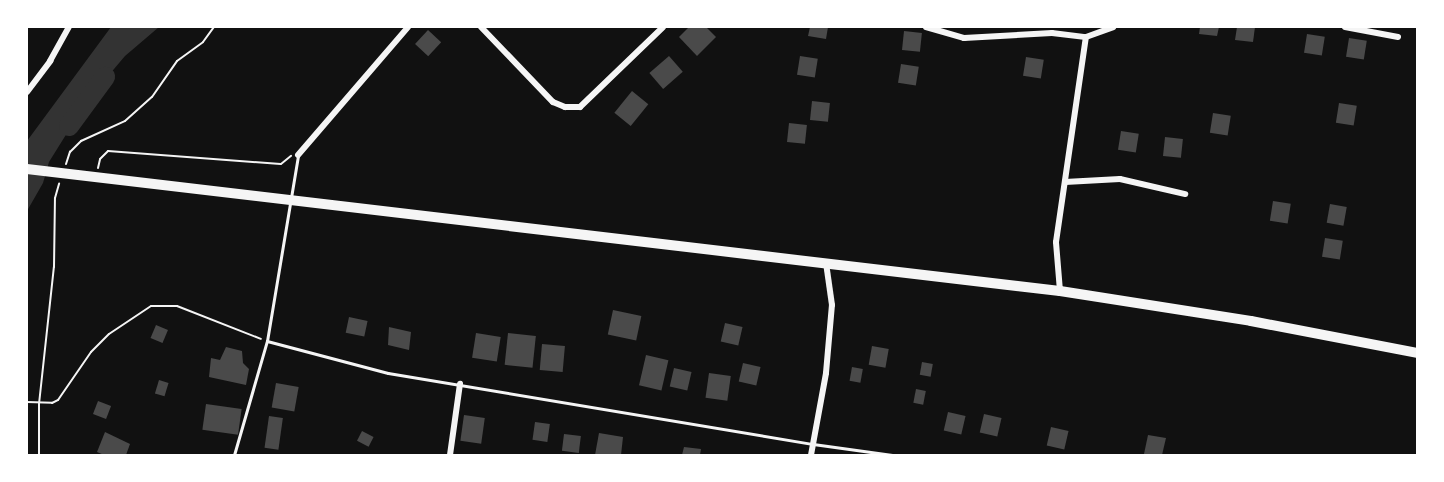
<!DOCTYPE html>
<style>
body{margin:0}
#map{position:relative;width:1444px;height:482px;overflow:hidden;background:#111;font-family:Literata,serif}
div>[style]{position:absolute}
.water>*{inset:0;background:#333}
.river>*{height:20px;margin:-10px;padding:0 10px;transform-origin:10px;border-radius:10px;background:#333}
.building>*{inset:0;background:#4a4a4a;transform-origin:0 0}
.path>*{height:2px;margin:-1px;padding:0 1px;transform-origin:1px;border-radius:1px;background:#f5f5f5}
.service>*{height:3px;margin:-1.5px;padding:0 1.5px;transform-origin:1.5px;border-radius:1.5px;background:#f5f5f5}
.minor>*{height:6px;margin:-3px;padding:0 3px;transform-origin:3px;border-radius:3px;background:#f5f5f5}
.trunk>*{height:10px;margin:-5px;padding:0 5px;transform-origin:5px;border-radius:5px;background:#f5f5f5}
span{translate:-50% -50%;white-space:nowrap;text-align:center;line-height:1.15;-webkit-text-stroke:4.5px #fff;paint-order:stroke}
.frame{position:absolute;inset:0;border:28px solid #fff;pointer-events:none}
</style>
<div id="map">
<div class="water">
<i style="clip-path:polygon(111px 27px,159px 27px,125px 56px,87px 101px,49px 162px,43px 183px,27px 211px,27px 141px)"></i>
</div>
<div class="river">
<i style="left:69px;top:126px;width:61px;rotate:-53.7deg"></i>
</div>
<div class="building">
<i style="clip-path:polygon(689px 27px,706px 27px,716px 37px,697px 56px,679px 37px)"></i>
<i style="clip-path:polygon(810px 27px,828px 27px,826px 39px,808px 36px)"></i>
<i style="clip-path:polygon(1200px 27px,1219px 27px,1217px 36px,1199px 34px)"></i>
<i style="clip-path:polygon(1237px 27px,1255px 27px,1253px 42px,1235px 40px)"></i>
<i style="left:428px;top:30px;width:18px;height:19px;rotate:43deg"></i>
<i style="left:904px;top:31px;width:18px;height:19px;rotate:6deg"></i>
<i style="left:1307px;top:34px;width:18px;height:19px;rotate:9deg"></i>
<i style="left:1349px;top:38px;width:18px;height:19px;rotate:9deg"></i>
<i style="left:669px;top:56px;width:21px;height:26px;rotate:49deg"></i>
<i style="left:800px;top:56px;width:18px;height:19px;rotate:9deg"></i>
<i style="left:1026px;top:57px;width:18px;height:19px;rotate:9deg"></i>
<i style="left:901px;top:64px;width:18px;height:19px;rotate:9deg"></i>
<i style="left:632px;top:91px;width:21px;height:28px;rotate:39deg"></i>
<i style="left:812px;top:101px;width:18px;height:19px;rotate:6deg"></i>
<i style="left:1339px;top:103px;width:18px;height:20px;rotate:9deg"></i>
<i style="left:1213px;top:113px;width:18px;height:20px;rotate:9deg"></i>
<i style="left:789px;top:123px;width:18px;height:19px;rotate:6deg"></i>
<i style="left:1121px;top:131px;width:18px;height:19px;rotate:9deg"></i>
<i style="left:1165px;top:137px;width:18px;height:19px;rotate:6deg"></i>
<i style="left:1273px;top:201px;width:18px;height:20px;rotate:9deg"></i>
<i style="left:1330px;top:204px;width:17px;height:19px;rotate:10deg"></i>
<i style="left:1325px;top:238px;width:18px;height:19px;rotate:9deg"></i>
<i style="left:613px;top:310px;width:29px;height:25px;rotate:12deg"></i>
<i style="left:349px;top:317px;width:19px;height:16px;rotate:12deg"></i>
<i style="left:725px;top:323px;width:18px;height:19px;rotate:13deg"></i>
<i style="left:156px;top:325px;width:13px;height:14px;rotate:23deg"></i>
<i style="clip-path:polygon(389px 327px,411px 332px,409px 350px,388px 345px)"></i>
<i style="left:476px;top:333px;width:25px;height:25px;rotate:9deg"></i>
<i style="left:508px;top:333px;width:28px;height:32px;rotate:6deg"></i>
<i style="left:542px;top:344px;width:23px;height:26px;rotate:5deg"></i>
<i style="left:872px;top:346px;width:17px;height:19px;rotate:10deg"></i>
<i style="clip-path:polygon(226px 347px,242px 351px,243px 363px,249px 369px,246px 385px,209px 377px,211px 358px,220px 360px)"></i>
<i style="left:646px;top:355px;width:23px;height:31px;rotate:13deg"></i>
<i style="left:922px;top:362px;width:11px;height:13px;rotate:10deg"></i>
<i style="left:743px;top:363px;width:18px;height:19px;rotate:13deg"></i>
<i style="left:852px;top:367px;width:11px;height:14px;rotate:10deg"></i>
<i style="left:674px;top:368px;width:18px;height:19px;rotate:13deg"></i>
<i style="left:709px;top:373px;width:22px;height:25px;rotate:8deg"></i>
<i style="left:159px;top:380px;width:10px;height:14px;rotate:17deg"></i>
<i style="left:276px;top:383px;width:23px;height:25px;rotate:10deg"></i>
<i style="left:916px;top:389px;width:10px;height:14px;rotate:11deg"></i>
<i style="left:98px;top:401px;width:14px;height:14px;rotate:21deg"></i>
<i style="left:206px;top:404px;width:36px;height:26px;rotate:8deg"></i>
<i style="left:948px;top:412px;width:18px;height:19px;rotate:13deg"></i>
<i style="left:984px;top:414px;width:18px;height:19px;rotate:13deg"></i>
<i style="left:464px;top:415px;width:21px;height:26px;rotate:8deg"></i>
<i style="left:269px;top:416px;width:14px;height:32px;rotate:8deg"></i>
<i style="left:535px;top:422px;width:15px;height:18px;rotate:8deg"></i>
<i style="left:1051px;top:427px;width:18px;height:19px;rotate:13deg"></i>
<i style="left:362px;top:431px;width:13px;height:11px;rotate:27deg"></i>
<i style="clip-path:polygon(105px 432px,130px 444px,126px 455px,104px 455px,97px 452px)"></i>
<i style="clip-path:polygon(599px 433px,623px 437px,621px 455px,595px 455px)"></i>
<i style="left:564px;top:434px;width:17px;height:17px;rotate:7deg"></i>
<i style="clip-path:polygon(1148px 435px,1166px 438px,1162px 455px,1144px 454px)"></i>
<i style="clip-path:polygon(684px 447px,701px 449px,700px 455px,682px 455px)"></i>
</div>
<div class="path">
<i style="left:66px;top:164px;width:13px;rotate:-72deg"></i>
<i style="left:70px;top:152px;width:16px;rotate:-45deg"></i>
<i style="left:81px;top:141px;width:48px;rotate:-24.4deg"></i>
<i style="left:125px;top:121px;width:36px;rotate:-42deg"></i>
<i style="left:152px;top:97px;width:44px;rotate:-55.2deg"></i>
<i style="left:177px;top:61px;width:32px;rotate:-36deg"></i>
<i style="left:203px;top:42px;width:19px;rotate:-54deg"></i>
<i style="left:98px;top:168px;width:9px;rotate:-77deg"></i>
<i style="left:100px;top:159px;width:11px;rotate:-45deg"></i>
<i style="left:108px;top:151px;width:173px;rotate:4.3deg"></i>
<i style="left:281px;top:164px;width:13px;rotate:-39deg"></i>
<i style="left:27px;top:402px;width:25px;rotate:2deg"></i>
<i style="left:52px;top:403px;width:7px;rotate:-27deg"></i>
<i style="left:58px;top:400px;width:58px;rotate:-55.5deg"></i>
<i style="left:91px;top:352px;width:25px;rotate:-45deg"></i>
<i style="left:109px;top:334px;width:50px;rotate:-33.7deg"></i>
<i style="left:151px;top:306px;width:26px"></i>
<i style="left:177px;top:306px;width:90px;rotate:21.4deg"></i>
<i style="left:39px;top:455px;width:51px;rotate:-90deg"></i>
<i style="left:39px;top:404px;width:138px;rotate:-83.8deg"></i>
<i style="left:54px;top:267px;width:69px;rotate:-89.2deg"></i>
<i style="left:55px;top:198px;width:15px;rotate:-74deg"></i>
</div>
<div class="service">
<i style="left:267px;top:341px;width:125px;rotate:14.8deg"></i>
<i style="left:388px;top:373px;width:431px;rotate:9.5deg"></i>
<i style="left:813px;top:444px;width:80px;rotate:7.9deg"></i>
<i style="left:234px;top:455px;width:119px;rotate:-73.9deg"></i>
<i style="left:267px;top:341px;width:189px;rotate:-80.5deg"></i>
</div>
<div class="minor">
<i style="left:481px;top:27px;width:104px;rotate:46.2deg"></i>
<i style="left:553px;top:102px;width:13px;rotate:23deg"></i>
<i style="left:565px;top:107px;width:15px"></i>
<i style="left:580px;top:107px;width:115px;rotate:-43.9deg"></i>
<i style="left:926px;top:27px;width:40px;rotate:16deg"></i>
<i style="left:964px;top:38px;width:88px;rotate:-3.3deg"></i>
<i style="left:1052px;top:33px;width:34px;rotate:7deg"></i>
<i style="left:1345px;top:27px;width:54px;rotate:10.7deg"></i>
<i style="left:1086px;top:37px;width:29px;rotate:-20deg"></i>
<i style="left:27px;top:92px;width:39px;rotate:-53deg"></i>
<i style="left:50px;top:61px;width:39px;rotate:-61deg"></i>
<i style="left:298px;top:155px;width:169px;rotate:-49.3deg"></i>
<i style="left:1065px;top:182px;width:55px;rotate:-3.1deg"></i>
<i style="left:1120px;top:179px;width:67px;rotate:13deg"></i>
<i style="left:1060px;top:291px;width:49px;rotate:-94.7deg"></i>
<i style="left:1056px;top:242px;width:207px;rotate:-81.7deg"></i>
<i style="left:450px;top:455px;width:72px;rotate:-82deg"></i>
<i style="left:811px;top:455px;width:83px;rotate:-79.6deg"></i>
<i style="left:826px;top:373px;width:68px;rotate:-85deg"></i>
<i style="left:832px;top:305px;width:42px;rotate:-98.1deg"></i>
</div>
<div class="trunk">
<i style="left:27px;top:169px;width:1040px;rotate:6.74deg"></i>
<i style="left:1060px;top:291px;width:193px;rotate:8.9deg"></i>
<i style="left:1251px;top:321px;width:169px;rotate:10.9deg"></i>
</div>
<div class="frame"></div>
</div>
